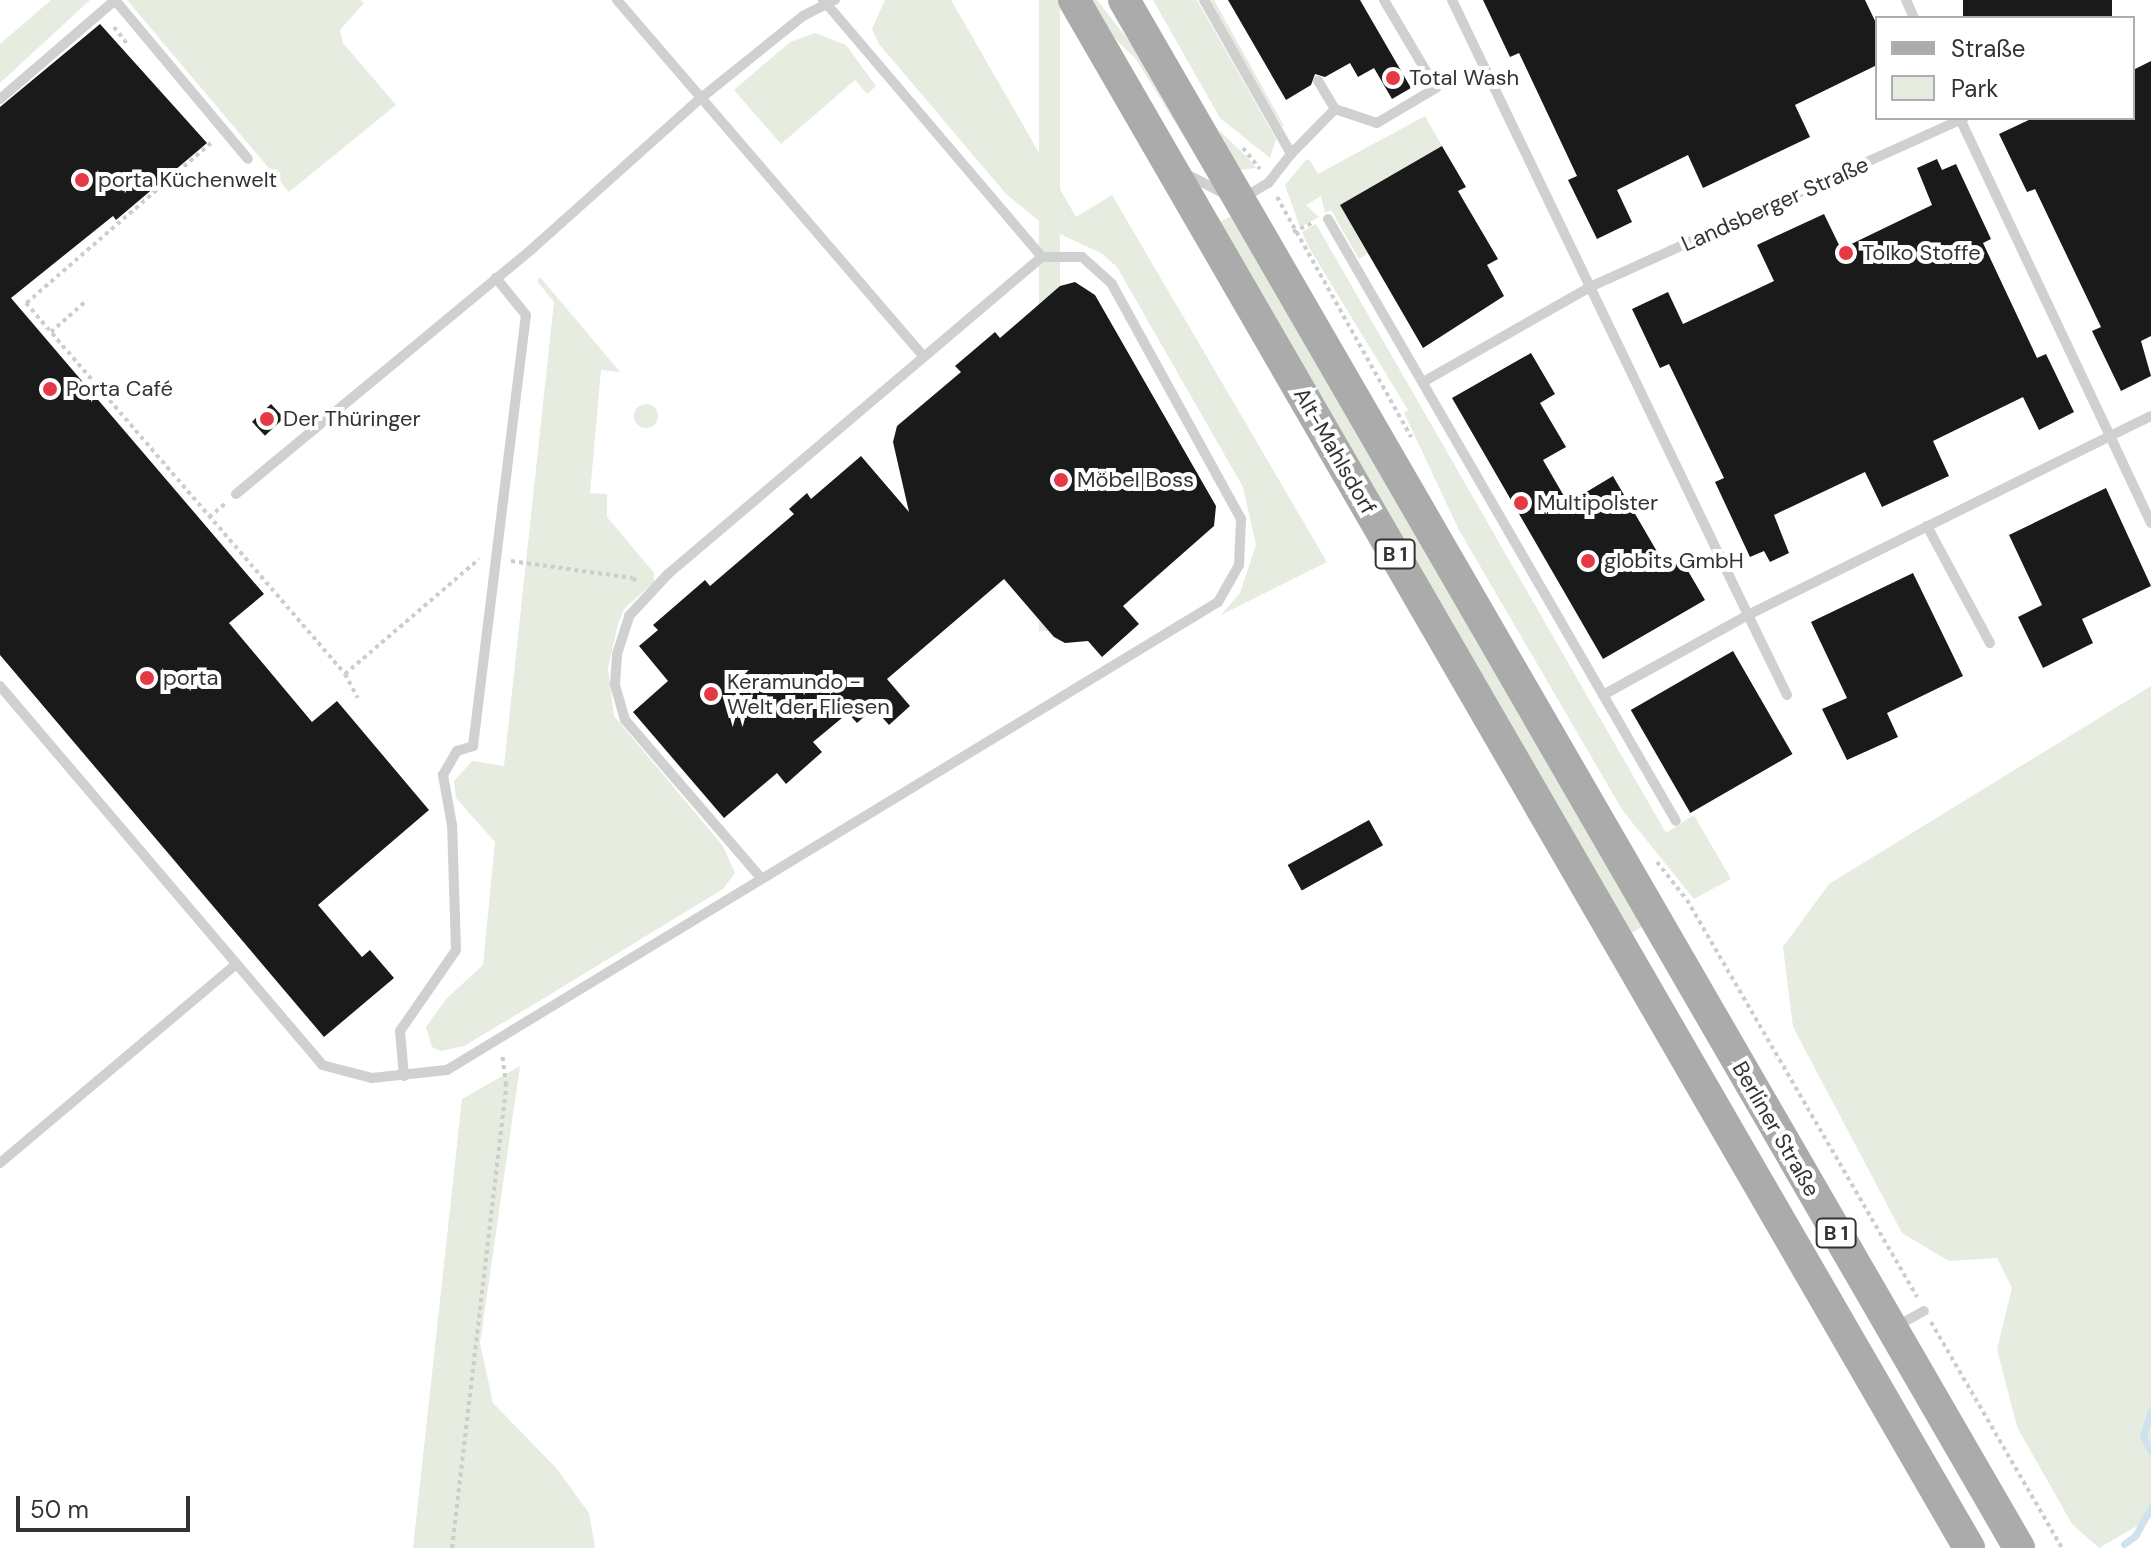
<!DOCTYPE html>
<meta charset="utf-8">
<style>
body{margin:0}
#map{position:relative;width:2151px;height:1548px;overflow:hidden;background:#fff;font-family:"DM Sans",sans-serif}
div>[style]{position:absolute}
.green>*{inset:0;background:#e6ecdf;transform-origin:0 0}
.round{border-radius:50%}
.stream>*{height:7px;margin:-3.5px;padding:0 3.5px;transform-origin:3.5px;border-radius:3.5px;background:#cfe2ee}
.building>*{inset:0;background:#1a1a1a;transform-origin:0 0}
.path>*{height:4px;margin-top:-2px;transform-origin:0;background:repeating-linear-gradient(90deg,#cdcdcd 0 4px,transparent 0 8px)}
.lane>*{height:10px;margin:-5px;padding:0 5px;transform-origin:5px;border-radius:5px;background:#d0d0d0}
.primary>*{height:32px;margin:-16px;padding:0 16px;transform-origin:16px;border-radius:16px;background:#ababab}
.dots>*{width:22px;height:22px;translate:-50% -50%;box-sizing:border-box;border:4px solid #fff;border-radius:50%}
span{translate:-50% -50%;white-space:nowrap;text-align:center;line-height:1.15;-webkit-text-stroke:8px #fff;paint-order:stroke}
.shield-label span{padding:2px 6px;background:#fff;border:2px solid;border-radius:6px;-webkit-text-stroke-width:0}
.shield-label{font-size:20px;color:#333;font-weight:700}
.poi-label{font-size:22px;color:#333}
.left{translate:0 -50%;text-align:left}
.street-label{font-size:22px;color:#333}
.legend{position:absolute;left:1875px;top:16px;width:260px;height:104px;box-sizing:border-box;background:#fff;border:2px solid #adadad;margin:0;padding:10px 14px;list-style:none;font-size:24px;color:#333}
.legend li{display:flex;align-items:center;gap:16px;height:40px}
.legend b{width:40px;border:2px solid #adadad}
.scale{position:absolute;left:16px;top:1496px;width:174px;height:36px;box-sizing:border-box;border:4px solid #333;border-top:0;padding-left:10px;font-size:24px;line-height:28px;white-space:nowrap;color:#333;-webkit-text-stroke:6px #fff;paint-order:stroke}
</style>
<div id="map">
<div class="green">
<i style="clip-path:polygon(51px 0,90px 0,0 83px,0 44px)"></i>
<i style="clip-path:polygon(127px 0,361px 0,364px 3px,340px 30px,343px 43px,396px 105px,289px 192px)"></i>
<i style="clip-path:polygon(885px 0,951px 0,1076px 217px,1112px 195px,1327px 562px,1221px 615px,1240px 593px,1256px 545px,1243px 487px,1117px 267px,1101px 253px,1049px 229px,1006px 194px,879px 44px,872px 29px)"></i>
<i style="left:1039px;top:0;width:21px;height:631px"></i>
<i style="clip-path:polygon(1089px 0,1097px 0,1148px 65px,1206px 173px,1136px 59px,1113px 37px)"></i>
<i style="clip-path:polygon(1153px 0,1197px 0,1276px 139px,1270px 158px,1220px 118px)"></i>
<i style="clip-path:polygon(1209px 0,1214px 0,1285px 128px,1281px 125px)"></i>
<i style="clip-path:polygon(815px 33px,846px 45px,876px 86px,867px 94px,855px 80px,781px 144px,734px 90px,790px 42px)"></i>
<i style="clip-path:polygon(1425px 116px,1442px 146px,1340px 205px,1368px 253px,1359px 259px,1331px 210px,1325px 213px,1321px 196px,1306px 205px,1319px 217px,1300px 227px,1285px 185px,1305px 161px,1309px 159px,1318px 174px)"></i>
<i style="clip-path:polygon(1218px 129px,1249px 159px,1256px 168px,1238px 170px)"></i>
<i style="clip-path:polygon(1232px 216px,1645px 925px,1630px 934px,1220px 222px)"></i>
<i style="clip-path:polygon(1316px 224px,1666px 833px,1694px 815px,1731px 879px,1694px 899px,1623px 811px,1459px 530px,1404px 413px,1408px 410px,1308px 246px,1302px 232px)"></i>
<i style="clip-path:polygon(540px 277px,620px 372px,601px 370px,590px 493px,607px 494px,607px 517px,654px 573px,654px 582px,624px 609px,618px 624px,608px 668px,614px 716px,723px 846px,735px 873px,723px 889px,536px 1003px,464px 1046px,441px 1051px,432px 1047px,426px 1027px,446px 999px,483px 965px,495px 842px,456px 798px,454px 781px,472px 761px,504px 766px,554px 302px,537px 281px)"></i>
<i class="round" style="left:634px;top:404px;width:24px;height:24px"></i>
<i style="clip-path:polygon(2151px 686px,2151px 1518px,2099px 1548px,2072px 1524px,2017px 1427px,1997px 1349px,2012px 1288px,1997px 1258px,1949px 1261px,1902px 1233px,1793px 1027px,1783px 947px,1829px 884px)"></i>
<i style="clip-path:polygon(520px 1066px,480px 1343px,493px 1403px,557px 1469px,589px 1513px,595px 1548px,413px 1548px,462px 1099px)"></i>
</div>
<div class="stream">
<i style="left:2151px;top:1410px;width:27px;rotate:107deg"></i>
<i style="left:2143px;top:1436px;width:17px;rotate:62deg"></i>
<i style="left:2124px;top:1544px;width:14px;rotate:-36deg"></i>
<i style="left:2135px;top:1536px;width:33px;rotate:-61deg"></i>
</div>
<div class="building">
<i style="clip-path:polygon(1228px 0,1360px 0,1411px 88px,1392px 99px,1374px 68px,1358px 77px,1350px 63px,1325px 77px,1315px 74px,1311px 85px,1286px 100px)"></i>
<i style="clip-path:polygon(1483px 0,1865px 0,1877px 25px,1877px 65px,1795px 105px,1810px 137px,1703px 188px,1688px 155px,1617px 190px,1632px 222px,1597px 239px,1568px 180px,1577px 176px,1519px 53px,1510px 57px)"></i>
<i style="left:1963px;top:0;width:149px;height:20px"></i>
<i style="clip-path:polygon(100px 24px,207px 143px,116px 220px,113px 216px,11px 298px,264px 594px,229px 623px,312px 722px,337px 701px,429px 810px,318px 905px,362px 957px,370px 950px,394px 978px,324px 1037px,0 655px,0 107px)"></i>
<i style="clip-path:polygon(2151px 61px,2151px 336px,2141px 341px,2151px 376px,2121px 391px,2092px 331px,2101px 327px,2035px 189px,2027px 192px,1999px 134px,2033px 118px,2133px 118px,2133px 70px)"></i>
<i style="clip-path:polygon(1442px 146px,1466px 187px,1458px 191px,1498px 259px,1487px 265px,1504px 296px,1423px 348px,1340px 205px)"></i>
<i style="clip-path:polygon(1937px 159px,1942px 170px,1956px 164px,1991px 239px,1983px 243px,2037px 358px,2046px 354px,2074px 412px,2039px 430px,2023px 397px,1933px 441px,1949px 476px,1882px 507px,1865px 472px,1774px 515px,1789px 553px,1770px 562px,1764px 551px,1750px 557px,1715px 482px,1724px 478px,1669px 364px,1660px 368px,1632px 309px,1668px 292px,1683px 324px,1774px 281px,1757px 245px,1824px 214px,1841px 249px,1932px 205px,1917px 168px)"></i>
<i style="clip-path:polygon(1075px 282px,1095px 295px,1216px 506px,1214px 526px,1123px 606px,1139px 624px,1102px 657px,1088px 641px,1065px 643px,1054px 637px,1004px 579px,887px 679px,910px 706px,889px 725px,874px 708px,857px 723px,848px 713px,813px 742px,822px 752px,786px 784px,777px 773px,724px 818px,633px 712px,668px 681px,639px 646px,658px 630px,653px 625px,705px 580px,710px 586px,794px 514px,789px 509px,807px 493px,811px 499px,861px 456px,909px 512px,893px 442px,897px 426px,961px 372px,955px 366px,995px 332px,1000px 338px,1060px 286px)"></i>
<i style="clip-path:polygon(1531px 353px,1555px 394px,1540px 403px,1566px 447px,1543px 460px,1568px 503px,1613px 476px,1666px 567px,1681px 559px,1705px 600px,1603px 659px,1452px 398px)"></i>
<i style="left:271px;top:404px;width:19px;height:26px;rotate:47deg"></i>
<i style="clip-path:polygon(2106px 488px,2151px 586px,2082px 619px,2093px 643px,2043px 668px,2018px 617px,2042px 605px,2009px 535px)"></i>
<i style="clip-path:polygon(1913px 573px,1963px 676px,1887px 713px,1898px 737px,1847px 760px,1822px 709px,1847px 698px,1811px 622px)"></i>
<i style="left:1733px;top:651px;width:119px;height:118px;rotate:60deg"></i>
<i style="left:1369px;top:820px;width:29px;height:93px;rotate:61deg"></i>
</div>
<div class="path">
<i style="left:114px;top:27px;width:23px;rotate:52deg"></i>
<i style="left:211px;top:143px;width:245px;rotate:139.1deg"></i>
<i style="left:26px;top:303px;width:489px;rotate:49.3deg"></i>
<i style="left:345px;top:674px;width:27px;rotate:62deg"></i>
<i style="left:1243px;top:148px;width:27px;rotate:51deg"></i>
<i style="left:1277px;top:197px;width:275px;rotate:60.8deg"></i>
<i style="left:1293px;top:232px;width:23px;rotate:-25deg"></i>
<i style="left:51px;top:332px;width:48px;rotate:-41.6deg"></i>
<i style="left:209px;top:517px;width:22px;rotate:-39deg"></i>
<i style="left:511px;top:561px;width:123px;rotate:7.9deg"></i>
<i style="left:633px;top:578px;width:8px;rotate:45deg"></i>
<i style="left:345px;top:674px;width:177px;rotate:-40.6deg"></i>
<i style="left:1657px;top:862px;width:48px;rotate:51.7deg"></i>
<i style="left:1687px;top:900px;width:459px;rotate:59.9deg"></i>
<i style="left:1931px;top:1322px;width:261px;rotate:59.9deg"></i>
<i style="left:452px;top:1548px;width:466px;rotate:-83.3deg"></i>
<i style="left:506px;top:1085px;width:31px;rotate:-97deg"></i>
</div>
<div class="lane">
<i style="left:617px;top:0;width:468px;rotate:49.3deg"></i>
<i style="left:1204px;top:0;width:177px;rotate:60.5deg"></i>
<i style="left:1291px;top:154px;width:37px;rotate:128deg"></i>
<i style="left:1268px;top:183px;width:29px;rotate:149deg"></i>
<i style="left:1452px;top:0;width:683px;rotate:64.3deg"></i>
<i style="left:1748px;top:615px;width:404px;rotate:-26.3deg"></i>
<i style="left:2110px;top:436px;width:352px;rotate:-115.3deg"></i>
<i style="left:1906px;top:0;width:20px;rotate:66deg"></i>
<i style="left:0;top:99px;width:152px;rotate:-40.7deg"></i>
<i style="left:115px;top:0;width:207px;rotate:50.1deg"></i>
<i style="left:1335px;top:109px;width:44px;rotate:18.4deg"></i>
<i style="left:1377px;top:123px;width:69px;rotate:-30.7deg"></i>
<i style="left:1436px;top:88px;width:102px;rotate:-120.6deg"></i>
<i style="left:1291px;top:154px;width:63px;rotate:-45.6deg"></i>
<i style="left:1335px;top:109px;width:33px;rotate:-121deg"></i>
<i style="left:1186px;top:174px;width:44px;rotate:27.1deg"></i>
<i style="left:1328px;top:219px;width:695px;rotate:59.97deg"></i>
<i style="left:1423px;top:382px;width:192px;rotate:-29.6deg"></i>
<i style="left:1590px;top:287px;width:410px;rotate:-24.3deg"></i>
<i style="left:2151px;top:416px;width:46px;rotate:154deg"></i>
<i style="left:2110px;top:436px;width:96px;rotate:64.8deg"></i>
<i style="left:236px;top:494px;width:386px;rotate:-39.6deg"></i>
<i style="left:533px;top:248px;width:225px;rotate:-41.8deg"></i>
<i style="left:701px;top:98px;width:131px;rotate:-38.8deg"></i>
<i style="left:803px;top:16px;width:36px;rotate:-27deg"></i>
<i style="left:1927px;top:526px;width:133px;rotate:61.7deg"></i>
<i style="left:0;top:686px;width:497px;rotate:49.6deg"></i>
<i style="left:322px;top:1065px;width:52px;rotate:14.6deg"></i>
<i style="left:372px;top:1078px;width:75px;rotate:-6.1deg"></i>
<i style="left:447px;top:1070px;width:902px;rotate:-31.26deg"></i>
<i style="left:1218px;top:602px;width:43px;rotate:-60.4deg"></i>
<i style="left:1239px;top:565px;width:46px;rotate:-87.5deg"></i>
<i style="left:1241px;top:519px;width:269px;rotate:-118.8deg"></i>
<i style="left:1111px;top:283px;width:39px;rotate:-138deg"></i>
<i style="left:1082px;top:257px;width:40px;rotate:180deg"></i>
<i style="left:1042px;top:257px;width:338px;rotate:-130.4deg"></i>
<i style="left:1603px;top:695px;width:166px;rotate:-28.9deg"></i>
<i style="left:1748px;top:615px;width:89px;rotate:64deg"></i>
<i style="left:761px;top:878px;width:208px;rotate:-130.7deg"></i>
<i style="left:625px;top:720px;width:37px;rotate:-106deg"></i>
<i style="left:615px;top:684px;width:30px;rotate:-86deg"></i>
<i style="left:617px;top:654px;width:40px;rotate:-72deg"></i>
<i style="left:629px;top:616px;width:57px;rotate:-47.1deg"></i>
<i style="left:668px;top:574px;width:490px;rotate:-40.3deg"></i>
<i style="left:404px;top:1076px;width:45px;rotate:-95.1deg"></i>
<i style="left:400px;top:1031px;width:98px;rotate:-55.3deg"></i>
<i style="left:456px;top:950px;width:125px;rotate:-91.8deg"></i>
<i style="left:452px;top:825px;width:51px;rotate:-100.2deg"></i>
<i style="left:443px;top:775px;width:28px;rotate:-60deg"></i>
<i style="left:457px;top:751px;width:17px;rotate:-17deg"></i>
<i style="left:473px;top:746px;width:434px;rotate:-83deg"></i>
<i style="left:526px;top:315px;width:48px;rotate:-129deg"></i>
<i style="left:0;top:1163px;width:309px;rotate:-40.1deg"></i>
<i style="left:1895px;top:1327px;width:33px;rotate:-29deg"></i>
</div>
<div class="primary">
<i style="left:1074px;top:0;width:1788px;rotate:59.96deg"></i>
<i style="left:1124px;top:0;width:1788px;rotate:59.96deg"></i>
</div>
<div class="dots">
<i style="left:1393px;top:78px;background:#e63946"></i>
<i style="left:82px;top:180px;background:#e63946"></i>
<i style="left:1846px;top:253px;background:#e63946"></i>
<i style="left:50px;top:389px;background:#e63946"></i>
<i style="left:267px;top:419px;background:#e63946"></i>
<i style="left:1061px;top:480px;background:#e63946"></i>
<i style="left:1521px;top:503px;background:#e63946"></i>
<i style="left:1588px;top:561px;background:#e63946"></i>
<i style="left:147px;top:678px;background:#e63946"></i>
<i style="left:711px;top:694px;background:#e63946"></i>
</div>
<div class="shield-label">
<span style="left:1395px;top:554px">B 1</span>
<span style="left:1836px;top:1233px">B 1</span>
</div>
<div class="poi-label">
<span class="left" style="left:1409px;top:78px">Total Wash</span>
<span class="left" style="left:98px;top:180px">porta Küchenwelt</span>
<span class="left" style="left:1862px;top:253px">Tolko Stoffe</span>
<span class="left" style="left:66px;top:389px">Porta Café</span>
<span class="left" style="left:283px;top:419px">Der Thüringer</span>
<span class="left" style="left:1077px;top:480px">Möbel Boss</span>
<span class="left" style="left:1537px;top:503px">Multipolster</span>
<span class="left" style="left:1604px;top:561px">globits GmbH</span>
<span class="left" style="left:163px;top:678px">porta</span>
<span class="left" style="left:727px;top:694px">Keramundo -<br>Welt der Fliesen</span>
</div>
<div class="street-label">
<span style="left:1775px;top:204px;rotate:-24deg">Landsberger Straße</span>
<span style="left:1335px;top:451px;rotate:60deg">Alt-Mahlsdorf</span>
<span style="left:1776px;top:1129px;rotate:60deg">Berliner Straße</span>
</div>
<ul class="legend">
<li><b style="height:10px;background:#ababab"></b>Straße</li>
<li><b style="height:22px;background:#e6ecdf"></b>Park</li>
</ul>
<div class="scale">50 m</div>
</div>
